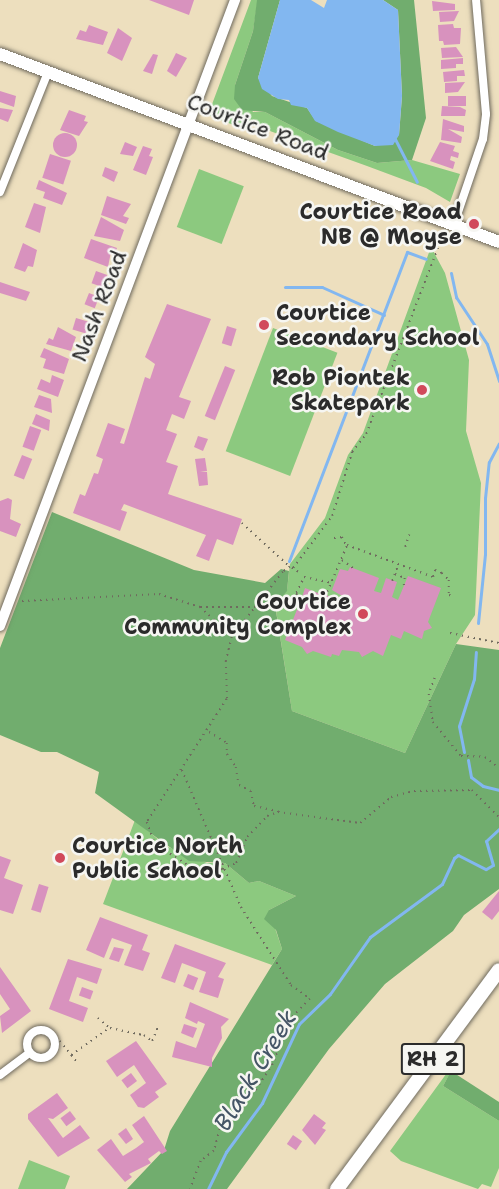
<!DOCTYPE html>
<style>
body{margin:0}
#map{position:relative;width:499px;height:1189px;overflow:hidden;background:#eddfbe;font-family:"Shantell Sans",sans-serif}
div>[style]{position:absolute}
.green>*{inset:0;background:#8cc97f;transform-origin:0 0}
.forest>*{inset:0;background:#71ad6e}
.water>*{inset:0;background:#82b7f0}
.stream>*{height:3px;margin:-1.5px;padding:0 1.5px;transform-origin:1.5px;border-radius:1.5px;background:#82b7f0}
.building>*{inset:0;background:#d892be;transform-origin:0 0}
.round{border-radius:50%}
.path>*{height:1.5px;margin-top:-0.75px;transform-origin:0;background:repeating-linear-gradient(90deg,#6f6a5e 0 1.5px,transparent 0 6px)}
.roads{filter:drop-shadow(0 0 2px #6f6a5e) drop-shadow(0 0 2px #6f6a5e)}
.minor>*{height:8px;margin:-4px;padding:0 4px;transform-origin:4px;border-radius:4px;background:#fff}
.minor>.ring{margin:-4px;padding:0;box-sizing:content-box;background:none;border:8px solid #fff;border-radius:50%}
.tertiary>*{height:10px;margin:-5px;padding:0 5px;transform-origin:5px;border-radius:5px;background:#fff}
.secondary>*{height:12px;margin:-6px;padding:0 6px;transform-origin:6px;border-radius:6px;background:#fff}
.primary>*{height:14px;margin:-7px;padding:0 7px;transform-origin:7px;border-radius:7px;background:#fff}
.dots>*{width:16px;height:16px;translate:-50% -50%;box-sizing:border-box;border:3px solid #f6f6f2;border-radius:50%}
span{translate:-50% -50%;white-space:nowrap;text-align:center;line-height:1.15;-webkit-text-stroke:5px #f6f6f2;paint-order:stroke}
.shield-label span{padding:2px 4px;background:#f6f6f2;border:2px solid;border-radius:4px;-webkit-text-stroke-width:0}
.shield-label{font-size:21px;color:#2b2b2b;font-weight:700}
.street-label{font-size:22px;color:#2b2b2b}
.poi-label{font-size:22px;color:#2b2b2b;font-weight:700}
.right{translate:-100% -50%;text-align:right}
.left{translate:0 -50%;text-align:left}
.water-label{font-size:24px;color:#455566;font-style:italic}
</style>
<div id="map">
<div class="green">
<i style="clip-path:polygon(251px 0,257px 0,257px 5px,253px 31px,235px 85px,253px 112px,265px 112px,338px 150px,377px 163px,412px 160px,460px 174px,450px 202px,426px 188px,367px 166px,256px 126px,236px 126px,208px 115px)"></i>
<i style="left:199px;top:169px;width:48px;height:62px;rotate:21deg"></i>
<i style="clip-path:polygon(431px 247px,445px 273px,469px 360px,466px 431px,481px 483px,475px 615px,456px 644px,405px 753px,292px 711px,275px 604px,287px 590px,290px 564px,325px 518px,348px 455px,363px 433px)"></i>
<i style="left:273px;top:328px;width:69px;height:132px;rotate:21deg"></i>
<i style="clip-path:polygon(135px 820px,166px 846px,207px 863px,225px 863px,249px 883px,259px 881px,296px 896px,269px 910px,282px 949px,272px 965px,103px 904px)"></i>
<i style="clip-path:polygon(460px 1055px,443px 1086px,499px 1121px,499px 1168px,491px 1187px,482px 1184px,478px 1189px,401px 1161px,390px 1151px)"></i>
<i style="clip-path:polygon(29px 1160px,70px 1176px,65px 1189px,18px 1189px)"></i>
</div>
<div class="forest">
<i style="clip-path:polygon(257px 0,280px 0,258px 78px,272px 96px,307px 108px,316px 121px,375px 146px,399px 135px,402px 96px,398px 10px,383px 0,414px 0,426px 118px,412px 160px,377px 163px,338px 150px,265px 112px,242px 110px,234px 99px,235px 85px,253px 31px)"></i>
<i style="clip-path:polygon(52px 512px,194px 570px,265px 583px,281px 569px,289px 571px,287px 591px,275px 605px,292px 711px,405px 753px,456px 644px,499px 650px,499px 889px,464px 915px,453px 931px,385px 984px,329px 1049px,227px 1189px,127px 1189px,164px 1150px,170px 1131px,282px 949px,276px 930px,264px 919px,269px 910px,296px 896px,259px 881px,249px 883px,225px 863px,189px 861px,95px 793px,99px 772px,57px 752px,41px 752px,0 735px,0 648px)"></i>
<i style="clip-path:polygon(451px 1071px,499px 1102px,499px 1121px,443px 1086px)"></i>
</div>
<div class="water">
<i style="clip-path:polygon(280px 0,311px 0,324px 8px,327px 0,383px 0,398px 10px,402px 96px,399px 135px,393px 145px,375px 146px,338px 132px,315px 121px,307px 108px,291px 105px,289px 100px,278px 99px,262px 89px,258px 78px)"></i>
</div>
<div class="stream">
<i style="left:395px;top:139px;width:48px;rotate:62.9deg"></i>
<i style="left:451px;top:273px;width:25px;rotate:78deg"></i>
<i style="left:456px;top:297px;width:56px;rotate:56.6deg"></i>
<i style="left:487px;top:344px;width:39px;rotate:72deg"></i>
<i style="left:285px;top:287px;width:37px"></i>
<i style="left:322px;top:287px;width:68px;rotate:24.3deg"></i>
<i style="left:289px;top:561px;width:331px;rotate:-69.1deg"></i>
<i style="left:407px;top:252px;width:20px;rotate:20deg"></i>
<i style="left:478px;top:623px;width:69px;rotate:-84.2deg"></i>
<i style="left:485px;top:554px;width:56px;rotate:-90deg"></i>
<i style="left:485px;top:498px;width:36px;rotate:-84deg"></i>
<i style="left:489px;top:462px;width:21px;rotate:-62deg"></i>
<i style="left:464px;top:752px;width:26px;rotate:-101deg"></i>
<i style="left:459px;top:726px;width:49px;rotate:-72.3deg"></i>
<i style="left:474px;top:679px;width:27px;rotate:-86deg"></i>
<i style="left:468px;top:760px;width:17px;rotate:80deg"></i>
<i style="left:471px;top:777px;width:15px;rotate:37deg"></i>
<i style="left:483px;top:786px;width:16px;rotate:14deg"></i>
<i style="left:208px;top:1189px;width:41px;rotate:-64.1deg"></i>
<i style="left:226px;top:1152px;width:61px;rotate:-53.7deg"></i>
<i style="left:262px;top:1103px;width:87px;rotate:-64.9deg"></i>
<i style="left:299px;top:1024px;width:43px;rotate:-44.1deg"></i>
<i style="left:330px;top:994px;width:70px;rotate:-54.9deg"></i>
<i style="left:370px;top:937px;width:89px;rotate:-36.4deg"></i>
<i style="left:442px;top:884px;width:29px;rotate:-65deg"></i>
<i style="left:454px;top:858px;width:5px;rotate:-37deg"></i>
<i style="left:458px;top:855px;width:31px;rotate:27deg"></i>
<i style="left:486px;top:869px;width:8px;rotate:-30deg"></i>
<i style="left:493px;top:865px;width:25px;rotate:-106deg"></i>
<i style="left:486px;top:841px;width:18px;rotate:-43deg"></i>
</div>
<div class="building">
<i style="clip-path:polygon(149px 0,194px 0,189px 15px)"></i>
<i style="clip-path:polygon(432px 1px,455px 4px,455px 10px,433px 11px)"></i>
<i style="clip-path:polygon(459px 11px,454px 21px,440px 22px,439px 12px)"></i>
<i style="clip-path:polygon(453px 24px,454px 28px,461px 28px,460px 44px,444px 45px,443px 41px,439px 41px,438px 25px)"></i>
<i style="clip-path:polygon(89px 25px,108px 32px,103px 45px,76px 39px,80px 30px,86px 32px)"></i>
<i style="clip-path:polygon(118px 28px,132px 38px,122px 61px,107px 53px)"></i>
<i style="clip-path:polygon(456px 47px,463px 57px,442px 58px,441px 48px)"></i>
<i style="clip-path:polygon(176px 53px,187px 58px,176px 77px,167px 71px)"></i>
<i style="clip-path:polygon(153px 54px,158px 55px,152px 74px,143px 71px)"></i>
<i style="clip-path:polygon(463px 58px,463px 64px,456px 64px,456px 68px,441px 69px,441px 60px)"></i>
<i style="clip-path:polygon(464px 70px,465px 76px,457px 76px,457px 81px,444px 82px,443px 72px)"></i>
<i style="clip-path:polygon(465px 82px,458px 92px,445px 93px,445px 83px)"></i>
<i style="clip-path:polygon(0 91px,16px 96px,14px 107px,0 102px)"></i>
<i style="left:448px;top:96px;width:18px;height:10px"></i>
<i style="clip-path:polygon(442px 106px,460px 107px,466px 110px,465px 116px,441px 116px)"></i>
<i style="clip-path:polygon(0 108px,13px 110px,8px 122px,0 119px)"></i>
<i style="clip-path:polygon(69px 110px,86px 116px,84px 121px,88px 122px,79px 136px,60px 130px)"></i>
<i style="clip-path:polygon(443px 119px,464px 126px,464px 132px,448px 129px,462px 137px,461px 143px,441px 140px)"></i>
<i class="round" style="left:53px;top:133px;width:24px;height:24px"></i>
<i style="clip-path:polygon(125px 142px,137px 147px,133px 156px,120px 154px)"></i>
<i style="clip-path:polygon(440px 142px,455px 146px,453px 151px,459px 153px,458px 158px,451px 156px,450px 160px,455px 162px,453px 169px,430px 161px)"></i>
<i style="clip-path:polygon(143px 146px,152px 149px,149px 156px,153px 157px,146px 175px,133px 170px)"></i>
<i style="left:50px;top:154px;width:22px;height:25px;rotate:18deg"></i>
<i style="clip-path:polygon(105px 167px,118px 172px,114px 182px,102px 176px)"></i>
<i style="clip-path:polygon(39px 180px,67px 193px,62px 205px,43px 198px,45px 192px,36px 189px)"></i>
<i style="clip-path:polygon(107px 196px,131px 204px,123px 216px,129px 218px,126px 224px,101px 215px)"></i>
<i style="clip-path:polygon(34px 203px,46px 207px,40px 233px,25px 227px)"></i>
<i style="clip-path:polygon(101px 217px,124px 230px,120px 241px,94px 236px)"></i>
<i style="clip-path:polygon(91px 239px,117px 248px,115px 254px,111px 252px,108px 267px,84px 258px)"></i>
<i style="clip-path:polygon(23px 243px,37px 250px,33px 267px,28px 266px,25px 272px,14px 268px)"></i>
<i style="left:96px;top:271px;width:12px;height:13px;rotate:20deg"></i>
<i style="clip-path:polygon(0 282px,30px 292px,26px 301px,0 293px)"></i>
<i style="left:89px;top:293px;width:11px;height:12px;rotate:22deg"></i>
<i style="clip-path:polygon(167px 304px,211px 319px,179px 397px,191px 401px,184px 419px,172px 414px,166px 430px,177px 434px,166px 462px,178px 466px,168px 494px,242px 519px,233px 545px,217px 539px,209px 561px,196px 556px,206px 535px,124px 504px,121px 510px,127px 512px,120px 531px,73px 513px,80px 494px,85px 496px,94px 473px,98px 474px,103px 459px,96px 456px,108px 423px,125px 429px,120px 443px,124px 444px,145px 377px,150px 379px,155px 364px,145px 357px)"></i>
<i style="left:76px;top:318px;width:14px;height:12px;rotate:17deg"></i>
<i style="left:227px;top:326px;width:10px;height:18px;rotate:17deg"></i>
<i style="clip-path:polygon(58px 327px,76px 337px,71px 351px,46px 344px,49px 338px,53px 340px)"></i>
<i style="clip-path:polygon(44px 348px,69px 359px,64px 374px,43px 368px,46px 359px,40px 357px)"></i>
<i style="left:225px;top:366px;width:11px;height:54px;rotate:22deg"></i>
<i style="clip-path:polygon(52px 375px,64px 380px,58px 397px,37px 389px,41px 379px,50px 383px)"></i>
<i style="clip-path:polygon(39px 395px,51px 399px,52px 413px,34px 407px)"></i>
<i style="clip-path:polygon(36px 414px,50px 420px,49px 431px,32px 424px)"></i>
<i style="left:30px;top:426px;width:12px;height:22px;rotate:20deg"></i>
<i style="clip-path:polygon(198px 436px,208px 439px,203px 451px,194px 447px)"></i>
<i style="left:22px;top:455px;width:11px;height:22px;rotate:22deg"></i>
<i style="clip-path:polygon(205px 458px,207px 471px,200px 472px,207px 472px,208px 485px,199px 486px,195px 459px)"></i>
<i style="clip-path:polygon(8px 498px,12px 500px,10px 519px,21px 524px,16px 537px,0 531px,0 501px)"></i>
<i style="clip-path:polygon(350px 567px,379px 578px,374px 591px,381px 593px,386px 578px,397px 582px,392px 597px,398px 600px,408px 576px,441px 588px,428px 622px,432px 628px,424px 631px,422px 639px,404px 631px,401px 639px,391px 635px,383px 656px,373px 651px,362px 657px,359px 652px,342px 650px,339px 656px,332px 654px,331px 657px,313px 651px,307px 654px,302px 647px,285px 640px,298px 607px,295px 602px,301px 600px,305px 588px,318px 593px,324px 590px,328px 596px,342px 602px,344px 597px,332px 590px,340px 569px,348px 571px)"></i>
<i style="clip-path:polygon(0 856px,11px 860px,4px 878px,23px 885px,13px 914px,0 910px)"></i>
<i style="left:39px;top:884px;width:10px;height:27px;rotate:17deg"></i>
<i style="clip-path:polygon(499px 891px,499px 911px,492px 920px,482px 912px)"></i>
<i style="clip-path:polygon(100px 917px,148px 935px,142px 950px,150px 953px,143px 971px,124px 965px,132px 945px,112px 938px,104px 958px,86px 950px)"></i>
<i style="clip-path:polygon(175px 944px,226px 963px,218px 977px,224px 979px,218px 998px,199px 992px,206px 972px,182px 963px,175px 983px,161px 978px)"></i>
<i style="clip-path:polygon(114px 947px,124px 949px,119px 962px,109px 959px)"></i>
<i style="clip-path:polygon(68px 959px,102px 969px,97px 984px,77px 977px,69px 1001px,88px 1008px,83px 1022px,49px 1009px)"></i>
<i style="clip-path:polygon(0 967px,31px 1011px,2px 1033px,0 1016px,10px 1009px,0 994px)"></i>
<i style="left:188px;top:974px;width:11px;height:13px;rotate:22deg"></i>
<i style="left:82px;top:987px;width:12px;height:9px;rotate:20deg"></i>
<i style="clip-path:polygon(190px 1002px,229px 1019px,221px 1027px,222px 1038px,212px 1058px,212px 1067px,172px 1057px,176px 1041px,196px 1048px,205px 1024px,198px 1021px,197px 1024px,185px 1018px)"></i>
<i style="clip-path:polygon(184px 1024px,197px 1028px,193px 1038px,181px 1033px)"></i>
<i style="clip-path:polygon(136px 1041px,167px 1084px,155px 1092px,159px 1097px,144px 1108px,138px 1107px,130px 1095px,146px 1083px,134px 1065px,117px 1077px,106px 1061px)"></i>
<i style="left:131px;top:1073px;width:10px;height:12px;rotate:53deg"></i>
<i style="clip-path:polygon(57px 1093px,68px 1108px,53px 1119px,48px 1118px,63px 1138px,80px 1125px,90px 1138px,58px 1157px,28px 1119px,28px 1114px)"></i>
<i style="left:70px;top:1111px;width:10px;height:12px;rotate:53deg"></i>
<i style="clip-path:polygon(314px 1114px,326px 1123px,322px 1128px,326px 1130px,315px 1145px,302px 1130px)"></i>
<i style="clip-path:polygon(144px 1116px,167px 1151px,162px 1154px,159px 1151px,148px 1159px,151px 1163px,129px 1174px,132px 1177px,125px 1182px,97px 1150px,111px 1139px,123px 1156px,136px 1148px,144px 1142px,132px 1125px)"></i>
<i style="clip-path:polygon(126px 1128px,133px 1139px,126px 1144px,118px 1134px)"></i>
<i style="left:293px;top:1135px;width:11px;height:11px;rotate:34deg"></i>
</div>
<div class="path">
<i style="left:242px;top:523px;width:65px;rotate:42.5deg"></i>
<i style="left:334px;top:538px;width:8px;rotate:-7deg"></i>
<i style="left:342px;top:537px;width:9px;rotate:63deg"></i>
<i style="left:405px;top:547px;width:13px;rotate:-72deg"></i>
<i style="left:342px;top:560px;width:14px;rotate:36deg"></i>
<i style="left:293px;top:568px;width:65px;rotate:-53.1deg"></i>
<i style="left:332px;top:516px;width:67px;rotate:-72.6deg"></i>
<i style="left:352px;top:452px;width:23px;rotate:-52deg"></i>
<i style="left:366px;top:434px;width:208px;rotate:-68.9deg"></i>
<i style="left:298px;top:572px;width:9px;rotate:-148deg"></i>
<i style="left:290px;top:567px;width:9px;rotate:144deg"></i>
<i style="left:283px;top:572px;width:83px;rotate:128.1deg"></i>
<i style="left:232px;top:637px;width:25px;rotate:104deg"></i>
<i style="left:226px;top:661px;width:38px;rotate:88deg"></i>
<i style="left:227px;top:699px;width:147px;rotate:123deg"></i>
<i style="left:147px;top:822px;width:23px;rotate:70deg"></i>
<i style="left:155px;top:844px;width:43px;rotate:32.6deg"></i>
<i style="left:191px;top:867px;width:31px;rotate:4deg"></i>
<i style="left:222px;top:869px;width:15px;rotate:-23deg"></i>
<i style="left:236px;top:863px;width:28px;rotate:-67deg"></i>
<i style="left:247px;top:837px;width:29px;rotate:-46deg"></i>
<i style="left:267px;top:816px;width:12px;rotate:-20deg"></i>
<i style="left:278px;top:812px;width:83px;rotate:7.6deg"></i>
<i style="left:360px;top:823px;width:40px;rotate:-40deg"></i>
<i style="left:391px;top:797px;width:24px;rotate:-15deg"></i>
<i style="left:414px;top:791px;width:58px;rotate:-1deg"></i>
<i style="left:472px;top:790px;width:38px;rotate:45deg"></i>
<i style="left:395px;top:574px;width:11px;rotate:22deg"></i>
<i style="left:405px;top:578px;width:8px;rotate:97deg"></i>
<i style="left:392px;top:581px;width:17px;rotate:-69deg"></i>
<i style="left:327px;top:592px;width:51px;rotate:-66.9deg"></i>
<i style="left:347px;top:545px;width:92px;rotate:20.4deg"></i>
<i style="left:433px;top:577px;width:7px;rotate:-74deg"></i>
<i style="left:435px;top:570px;width:8px;rotate:23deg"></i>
<i style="left:442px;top:573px;width:10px;rotate:45deg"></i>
<i style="left:449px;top:580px;width:15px;rotate:90deg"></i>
<i style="left:449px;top:595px;width:4px;rotate:14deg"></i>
<i style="left:22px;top:601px;width:137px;rotate:-2.9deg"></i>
<i style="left:159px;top:594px;width:43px;rotate:17.6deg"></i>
<i style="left:200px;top:607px;width:43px;rotate:42.2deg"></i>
<i style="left:298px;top:601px;width:8px;rotate:-104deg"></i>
<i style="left:296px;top:593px;width:18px;rotate:-63deg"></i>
<i style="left:304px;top:577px;width:29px;rotate:12deg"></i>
<i style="left:200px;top:607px;width:56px"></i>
<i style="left:450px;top:633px;width:50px;rotate:11.5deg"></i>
<i style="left:435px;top:678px;width:17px;rotate:111deg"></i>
<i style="left:429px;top:694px;width:28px;rotate:82deg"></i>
<i style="left:433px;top:722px;width:44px;rotate:50.5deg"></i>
<i style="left:461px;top:756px;width:24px;rotate:2deg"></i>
<i style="left:485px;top:757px;width:18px;rotate:38deg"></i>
<i style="left:209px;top:732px;width:21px;rotate:31deg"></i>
<i style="left:227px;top:743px;width:11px;rotate:90deg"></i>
<i style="left:227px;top:754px;width:16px;rotate:55deg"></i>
<i style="left:236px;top:767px;width:18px;rotate:81deg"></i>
<i style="left:239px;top:785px;width:13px;rotate:27deg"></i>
<i style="left:251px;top:791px;width:15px;rotate:79deg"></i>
<i style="left:254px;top:806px;width:25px;rotate:12deg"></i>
<i style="left:182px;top:770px;width:149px;rotate:66.7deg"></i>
<i style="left:241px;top:907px;width:93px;rotate:57.3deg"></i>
<i style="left:291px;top:985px;width:24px;rotate:36deg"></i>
<i style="left:310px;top:999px;width:29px;rotate:134deg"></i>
<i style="left:290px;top:1020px;width:47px;rotate:111.1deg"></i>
<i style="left:273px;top:1064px;width:31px;rotate:123deg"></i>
<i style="left:256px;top:1090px;width:53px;rotate:132.7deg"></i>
<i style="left:220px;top:1129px;width:23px;rotate:105deg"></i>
<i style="left:214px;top:1151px;width:16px;rotate:142deg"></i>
<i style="left:201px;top:1161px;width:30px;rotate:111deg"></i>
<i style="left:98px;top:1018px;width:16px;rotate:40deg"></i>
<i style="left:110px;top:1028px;width:35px;rotate:12deg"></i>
<i style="left:144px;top:1035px;width:10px;rotate:37deg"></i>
<i style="left:152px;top:1041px;width:16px;rotate:-68deg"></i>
<i style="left:60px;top:1041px;width:27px;rotate:51deg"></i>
<i style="left:71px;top:1055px;width:47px;rotate:-35.4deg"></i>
</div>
<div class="roads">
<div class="minor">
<i style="left:0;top:192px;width:129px;rotate:-68.2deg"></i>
<i style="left:454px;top:224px;width:90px;rotate:-71.2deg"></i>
<i style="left:483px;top:139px;width:25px;rotate:-83deg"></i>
<i style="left:486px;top:114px;width:114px;rotate:-95deg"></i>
<i class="ring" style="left:27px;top:1030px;width:20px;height:20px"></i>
<i style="left:0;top:1075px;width:36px;rotate:-37deg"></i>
</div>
<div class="tertiary">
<i style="left:0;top:626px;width:669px;rotate:-69.42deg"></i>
</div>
<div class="secondary">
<i style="left:0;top:54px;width:533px;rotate:20.64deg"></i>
</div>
<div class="primary">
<i style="left:337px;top:1189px;width:272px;rotate:-53.5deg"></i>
</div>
</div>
<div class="dots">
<i style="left:474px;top:224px;background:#d1495b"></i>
<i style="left:264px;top:325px;background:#d1495b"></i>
<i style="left:422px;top:390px;background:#d1495b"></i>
<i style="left:363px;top:614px;background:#d1495b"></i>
<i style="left:60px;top:858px;background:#d1495b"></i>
</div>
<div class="shield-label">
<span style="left:433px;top:1059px">RH 2</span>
</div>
<div class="street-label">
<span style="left:258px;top:127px;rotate:21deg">Courtice Road</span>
<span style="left:99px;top:306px;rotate:-69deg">Nash Road</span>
</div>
<div class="poi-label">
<span class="right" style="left:462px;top:224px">Courtice Road<br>NB @ Moyse</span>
<span class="left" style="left:276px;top:325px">Courtice<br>Secondary School</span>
<span class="right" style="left:410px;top:390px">Rob Piontek<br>Skatepark</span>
<span class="right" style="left:351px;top:614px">Courtice<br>Community Complex</span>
<span class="left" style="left:72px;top:858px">Courtice North<br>Public School</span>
</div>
<div class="water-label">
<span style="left:256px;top:1071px;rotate:-59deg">Black Creek</span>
</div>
</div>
